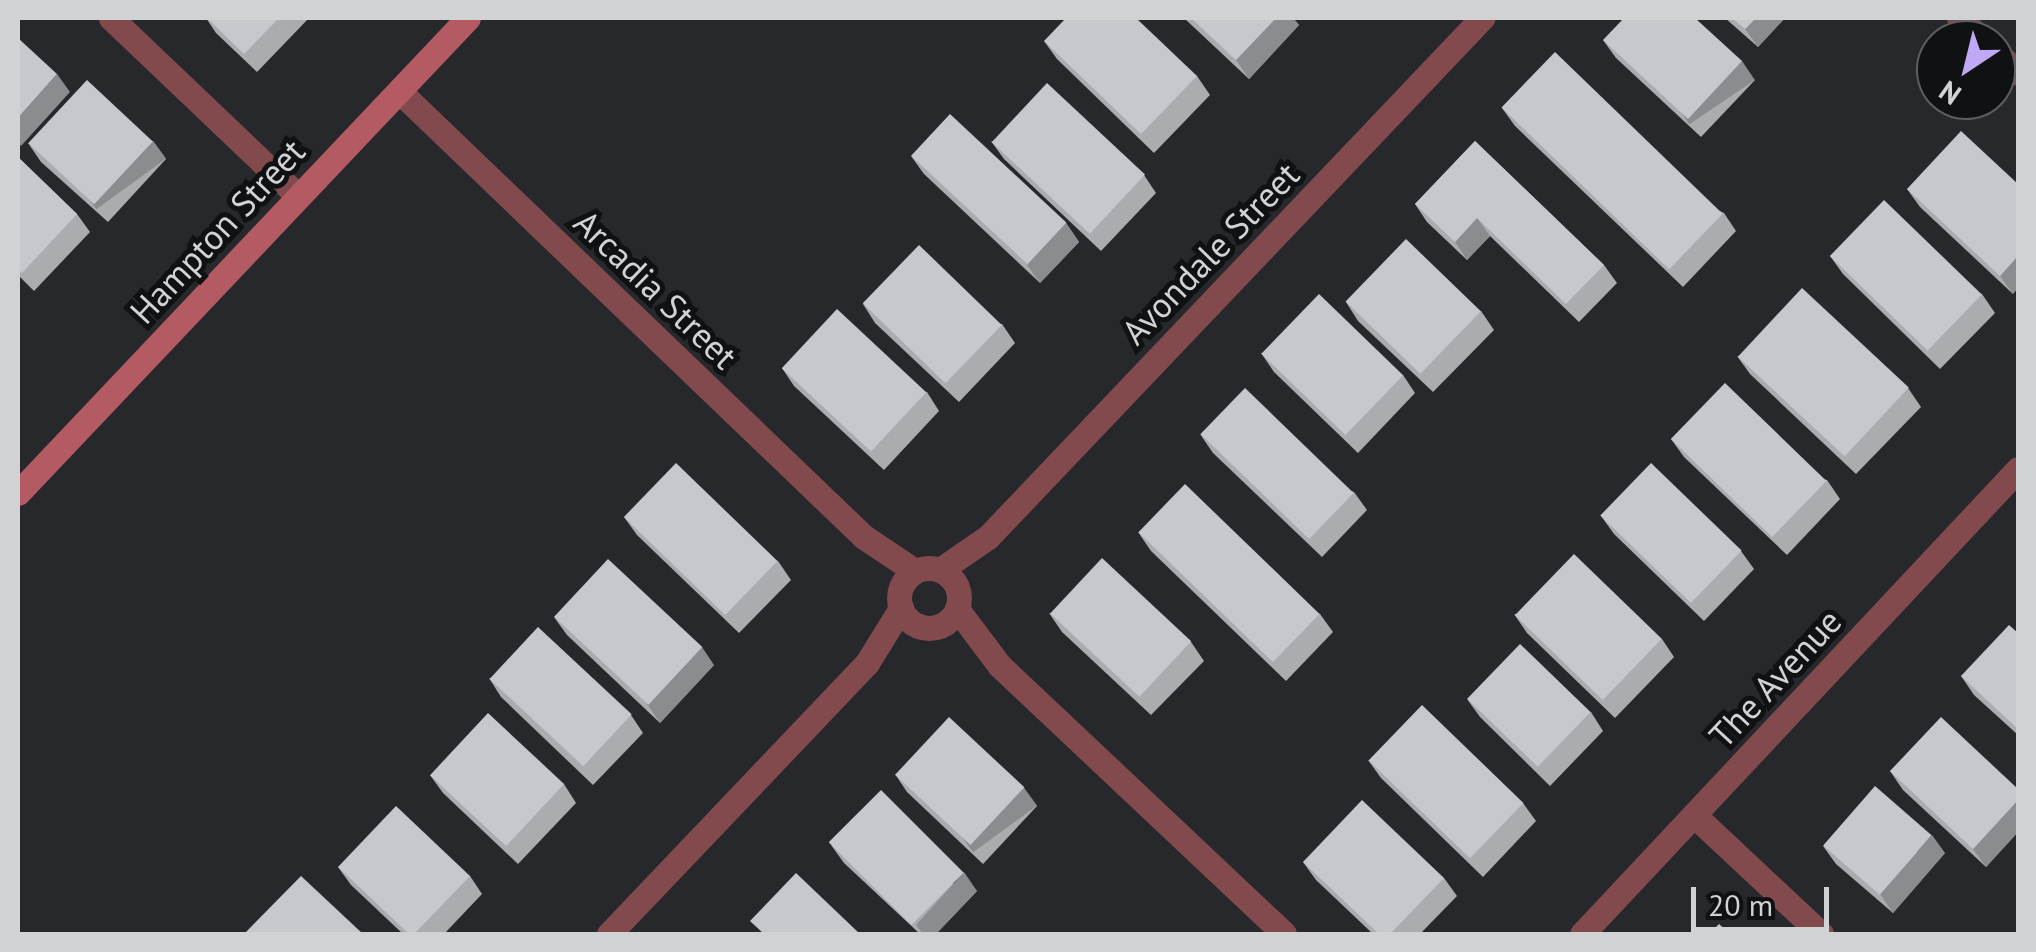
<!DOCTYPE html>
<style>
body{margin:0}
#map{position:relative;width:2036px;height:952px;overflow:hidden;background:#26282b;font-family:"PT Sans",sans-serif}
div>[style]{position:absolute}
.minor>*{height:25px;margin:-12.5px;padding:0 12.5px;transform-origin:12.5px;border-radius:12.5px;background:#824a4d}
.minor>.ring{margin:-12.5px;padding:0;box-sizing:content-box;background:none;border:25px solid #824a4d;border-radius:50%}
.secondary>*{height:25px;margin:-12.5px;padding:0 12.5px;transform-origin:12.5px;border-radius:12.5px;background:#b45a62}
.wall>*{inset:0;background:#aaacb0}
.shaded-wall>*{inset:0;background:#8b8c90;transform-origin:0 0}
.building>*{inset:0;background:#c6c8cd;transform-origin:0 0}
span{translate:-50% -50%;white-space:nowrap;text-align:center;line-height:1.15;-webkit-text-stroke:10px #101112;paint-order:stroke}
.street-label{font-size:35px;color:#d1d2d4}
.frame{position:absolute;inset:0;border:20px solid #d1d2d4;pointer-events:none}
.north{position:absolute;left:1916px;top:20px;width:100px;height:100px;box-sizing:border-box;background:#101112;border:2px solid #5d5e60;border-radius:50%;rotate:215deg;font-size:28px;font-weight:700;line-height:40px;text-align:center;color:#d1d2d4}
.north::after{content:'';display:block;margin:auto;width:35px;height:45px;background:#bfa9f4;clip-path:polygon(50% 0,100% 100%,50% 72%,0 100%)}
.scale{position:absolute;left:1691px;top:887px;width:138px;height:45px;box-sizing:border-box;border:5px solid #d1d2d4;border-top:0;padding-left:12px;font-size:30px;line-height:35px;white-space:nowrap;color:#d1d2d4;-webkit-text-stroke:8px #101112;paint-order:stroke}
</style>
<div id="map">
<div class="minor">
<i style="left:111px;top:18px;width:258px;rotate:43.6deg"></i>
<i style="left:1959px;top:18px;width:33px;rotate:43deg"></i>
<i style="left:1996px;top:52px;width:30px;rotate:44deg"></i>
<i style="left:399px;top:91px;width:644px;rotate:43.81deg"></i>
<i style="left:864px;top:537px;width:61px;rotate:33.7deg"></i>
<i class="ring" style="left:899px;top:568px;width:35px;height:35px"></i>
<i style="left:940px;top:570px;width:58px;rotate:-34.5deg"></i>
<i style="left:988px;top:537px;width:717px;rotate:-46.41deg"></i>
<i style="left:957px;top:609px;width:71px;rotate:53deg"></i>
<i style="left:1000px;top:666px;width:390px;rotate:43.3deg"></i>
<i style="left:1695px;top:816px;width:173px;rotate:43.1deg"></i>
<i style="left:609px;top:934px;width:374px;rotate:-46.4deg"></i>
<i style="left:867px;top:663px;width:65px;rotate:-58.3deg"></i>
<i style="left:1582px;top:934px;width:637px;rotate:-46.84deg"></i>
</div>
<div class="secondary">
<i style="left:18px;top:493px;width:654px;rotate:-46.55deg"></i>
</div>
<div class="wall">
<i style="clip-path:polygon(206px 18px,309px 18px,257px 72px,216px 33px)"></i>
<i style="clip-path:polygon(1184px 18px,1293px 18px,1299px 25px,1249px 79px)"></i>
<i style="clip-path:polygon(1725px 18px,1785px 18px,1758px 47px)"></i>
<i style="clip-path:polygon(1603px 40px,1755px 80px,1701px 137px,1616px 58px)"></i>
<i style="clip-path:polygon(1044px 41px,1197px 76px,1210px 95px,1154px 153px,1057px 59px)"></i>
<i style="clip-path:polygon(1502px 108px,1724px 213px,1736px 231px,1683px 287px,1515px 126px)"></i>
<i style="clip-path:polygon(153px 141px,166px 159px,108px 222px,41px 162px,28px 143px)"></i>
<i style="clip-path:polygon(991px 141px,1144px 175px,1156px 193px,1101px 251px,1004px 159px)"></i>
<i style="clip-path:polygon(1475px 141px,1604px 265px,1617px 283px,1579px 322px,1490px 236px,1467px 260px,1427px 222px,1415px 204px)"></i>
<i style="clip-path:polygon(911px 156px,1066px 223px,1079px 242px,1040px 283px,924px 174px)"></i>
<i style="clip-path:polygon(18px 157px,77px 214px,90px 232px,34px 291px,18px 275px)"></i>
<i style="clip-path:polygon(2018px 184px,2013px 294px,1920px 207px,1907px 189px)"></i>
<i style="clip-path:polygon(1830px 256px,1982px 294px,1995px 313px,1940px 369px,1843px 274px)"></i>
<i style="clip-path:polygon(1346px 302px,1481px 311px,1494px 330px,1433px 392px,1358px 321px)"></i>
<i style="clip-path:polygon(863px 304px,1002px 324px,1015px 343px,959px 402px,875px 323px)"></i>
<i style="clip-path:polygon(1261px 353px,1403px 375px,1415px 393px,1358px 453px,1274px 372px)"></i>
<i style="clip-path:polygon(1737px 356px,1908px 388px,1921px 407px,1856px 474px,1750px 374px)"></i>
<i style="clip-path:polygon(782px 368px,927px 392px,939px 411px,884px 470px,794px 386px)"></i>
<i style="clip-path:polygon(1200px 434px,1354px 492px,1367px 510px,1322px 557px,1213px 453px)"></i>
<i style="clip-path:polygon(1671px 439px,1827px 480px,1840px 499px,1787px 555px,1684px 457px)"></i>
<i style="clip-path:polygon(1601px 516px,1741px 551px,1754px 569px,1704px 621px,1614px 534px)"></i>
<i style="clip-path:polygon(624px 517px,778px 561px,791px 580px,739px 633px,637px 535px)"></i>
<i style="clip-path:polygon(1138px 532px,1320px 614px,1333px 632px,1286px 681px,1151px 551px)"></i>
<i style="clip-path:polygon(1049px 613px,1191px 642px,1204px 661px,1151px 715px,1062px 632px)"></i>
<i style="clip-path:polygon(1514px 614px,1662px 639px,1674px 657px,1615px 718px,1527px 633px)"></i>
<i style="clip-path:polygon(554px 617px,714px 665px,660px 723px,567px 635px)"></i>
<i style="clip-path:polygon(2018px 633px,2018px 735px,1974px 695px,1961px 676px)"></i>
<i style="clip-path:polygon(489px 678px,631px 715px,643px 733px,593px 785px,501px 697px)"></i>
<i style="clip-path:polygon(1467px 699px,1591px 712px,1603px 731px,1550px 786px,1480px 717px)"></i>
<i style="clip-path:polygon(1368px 760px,1523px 803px,1536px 821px,1483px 877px,1381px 778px)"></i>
<i style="clip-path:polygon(1890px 771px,2018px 789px,2018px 832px,1986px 867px,1903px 790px)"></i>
<i style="clip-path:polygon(895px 774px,1024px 788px,1037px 806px,983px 864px,907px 792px)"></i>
<i style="clip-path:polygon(430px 775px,564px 784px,576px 803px,518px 864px,443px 793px)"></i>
<i style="clip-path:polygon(831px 845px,977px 891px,936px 934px,920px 934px,844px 863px)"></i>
<i style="clip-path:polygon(1823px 846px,1945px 853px,1893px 913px,1836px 864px)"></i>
<i style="clip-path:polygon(1303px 862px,1444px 878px,1457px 896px,1420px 934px,1373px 934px,1316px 880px)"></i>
<i style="clip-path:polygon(338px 867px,470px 876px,482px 894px,444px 934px,403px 934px,351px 885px)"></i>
</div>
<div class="shaded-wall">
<i style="clip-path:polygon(1276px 18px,1293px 18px,1299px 25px,1249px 79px,1236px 60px)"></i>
<i style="clip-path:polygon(1756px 18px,1785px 18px,1758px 47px,1745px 29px)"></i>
<i style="left:1742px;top:61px;width:23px;height:79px;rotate:56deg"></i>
<i style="clip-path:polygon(57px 74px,70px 92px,21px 146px,18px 142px,18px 118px)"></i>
<i style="left:153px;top:141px;width:22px;height:86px;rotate:54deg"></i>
<i style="clip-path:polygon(1477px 218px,1490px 236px,1467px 260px,1455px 242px)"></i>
<i style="clip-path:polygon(1066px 223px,1079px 242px,1040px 283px,1027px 265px)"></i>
<i style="clip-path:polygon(2018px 256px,2018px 288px,2013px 294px,2000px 276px)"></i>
<i style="clip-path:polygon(702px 647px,714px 665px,660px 723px,647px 704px)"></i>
<i style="left:1024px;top:788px;width:22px;height:79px;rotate:54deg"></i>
<i style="clip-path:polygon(2018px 800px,2018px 832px,1986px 867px,1973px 849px)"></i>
<i style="clip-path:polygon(1932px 835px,1945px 853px,1893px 913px,1880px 894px)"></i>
<i style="clip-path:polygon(964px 872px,977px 891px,936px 934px,923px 934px,916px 925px)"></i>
</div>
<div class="building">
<i style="clip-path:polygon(207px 18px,279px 18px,244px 54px)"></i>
<i style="clip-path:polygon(1066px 18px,1136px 18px,1197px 76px,1141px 134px,1044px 41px)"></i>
<i style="clip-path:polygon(1191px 18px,1276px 18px,1236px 60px)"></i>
<i style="clip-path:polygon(1624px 18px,1695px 18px,1742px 61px,1688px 119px,1603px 40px)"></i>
<i style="clip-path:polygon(1732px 18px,1756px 18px,1745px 29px)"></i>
<i style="clip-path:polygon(18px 38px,57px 74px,18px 118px)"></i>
<i style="left:1555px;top:52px;width:233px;height:77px;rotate:44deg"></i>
<i style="left:87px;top:80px;width:90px;height:86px;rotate:43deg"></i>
<i style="left:1047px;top:83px;width:134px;height:81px;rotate:43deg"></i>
<i style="left:950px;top:114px;width:159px;height:57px;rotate:43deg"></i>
<i style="clip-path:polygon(1961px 131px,2018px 184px,2018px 256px,2000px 276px,1907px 189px)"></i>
<i style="clip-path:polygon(1475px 141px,1604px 265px,1566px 304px,1477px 218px,1455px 242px,1415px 204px)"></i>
<i style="clip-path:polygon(18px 157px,77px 214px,22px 273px,18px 269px)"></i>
<i style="left:1884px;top:200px;width:136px;height:78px;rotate:44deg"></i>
<i style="left:1406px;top:239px;width:104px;height:87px;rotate:44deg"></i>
<i style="left:919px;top:245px;width:115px;height:81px;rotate:44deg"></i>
<i style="left:1802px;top:288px;width:146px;height:94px;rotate:43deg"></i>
<i style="left:1319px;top:294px;width:117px;height:83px;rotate:44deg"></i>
<i style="left:837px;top:309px;width:122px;height:81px;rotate:43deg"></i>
<i style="left:1725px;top:383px;width:141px;height:78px;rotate:44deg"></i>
<i style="left:1245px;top:388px;width:151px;height:64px;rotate:44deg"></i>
<i style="left:676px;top:463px;width:141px;height:75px;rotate:44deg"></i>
<i style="left:1651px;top:463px;width:126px;height:73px;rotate:44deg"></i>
<i style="left:1185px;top:484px;width:187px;height:67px;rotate:44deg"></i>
<i style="left:1574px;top:554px;width:122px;height:85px;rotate:44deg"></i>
<i style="left:1102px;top:558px;width:122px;height:76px;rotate:43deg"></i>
<i style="left:608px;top:559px;width:129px;height:79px;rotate:43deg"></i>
<i style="clip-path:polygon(2009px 625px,2018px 633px,2018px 729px,1961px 676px)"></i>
<i style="left:538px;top:627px;width:128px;height:71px;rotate:43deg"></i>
<i style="left:1520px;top:644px;width:98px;height:76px;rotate:44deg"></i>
<i style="left:1422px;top:705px;width:141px;height:77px;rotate:44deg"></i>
<i style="left:488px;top:713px;width:104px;height:85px;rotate:43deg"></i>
<i style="left:949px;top:717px;width:103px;height:79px;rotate:43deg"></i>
<i style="clip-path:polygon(1941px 717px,2018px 789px,2018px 800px,1973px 849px,1890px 771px)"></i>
<i style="left:1875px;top:786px;width:75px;height:79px;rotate:41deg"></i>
<i style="left:881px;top:790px;width:117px;height:74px;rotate:45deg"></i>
<i style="clip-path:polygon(1362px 800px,1444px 878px,1390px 934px,1379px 934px,1303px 862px)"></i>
<i style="clip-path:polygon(396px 806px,470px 876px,414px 934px,409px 934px,338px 867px)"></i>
<i style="clip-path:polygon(796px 873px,860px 934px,764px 934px,750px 921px)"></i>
<i style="clip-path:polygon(301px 876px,363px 934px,249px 934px,246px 932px)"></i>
<i style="clip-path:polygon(1719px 924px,1730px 934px,1709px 934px)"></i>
</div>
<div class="street-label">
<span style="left:217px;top:231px;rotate:-47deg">Hampton Street</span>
<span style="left:1210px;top:253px;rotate:-46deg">Avondale Street</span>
<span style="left:656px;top:289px;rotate:44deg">Arcadia Street</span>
<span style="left:1775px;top:678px;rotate:-47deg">The Avenue</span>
</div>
<div class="frame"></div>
<div class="north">N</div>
<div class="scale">20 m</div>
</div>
